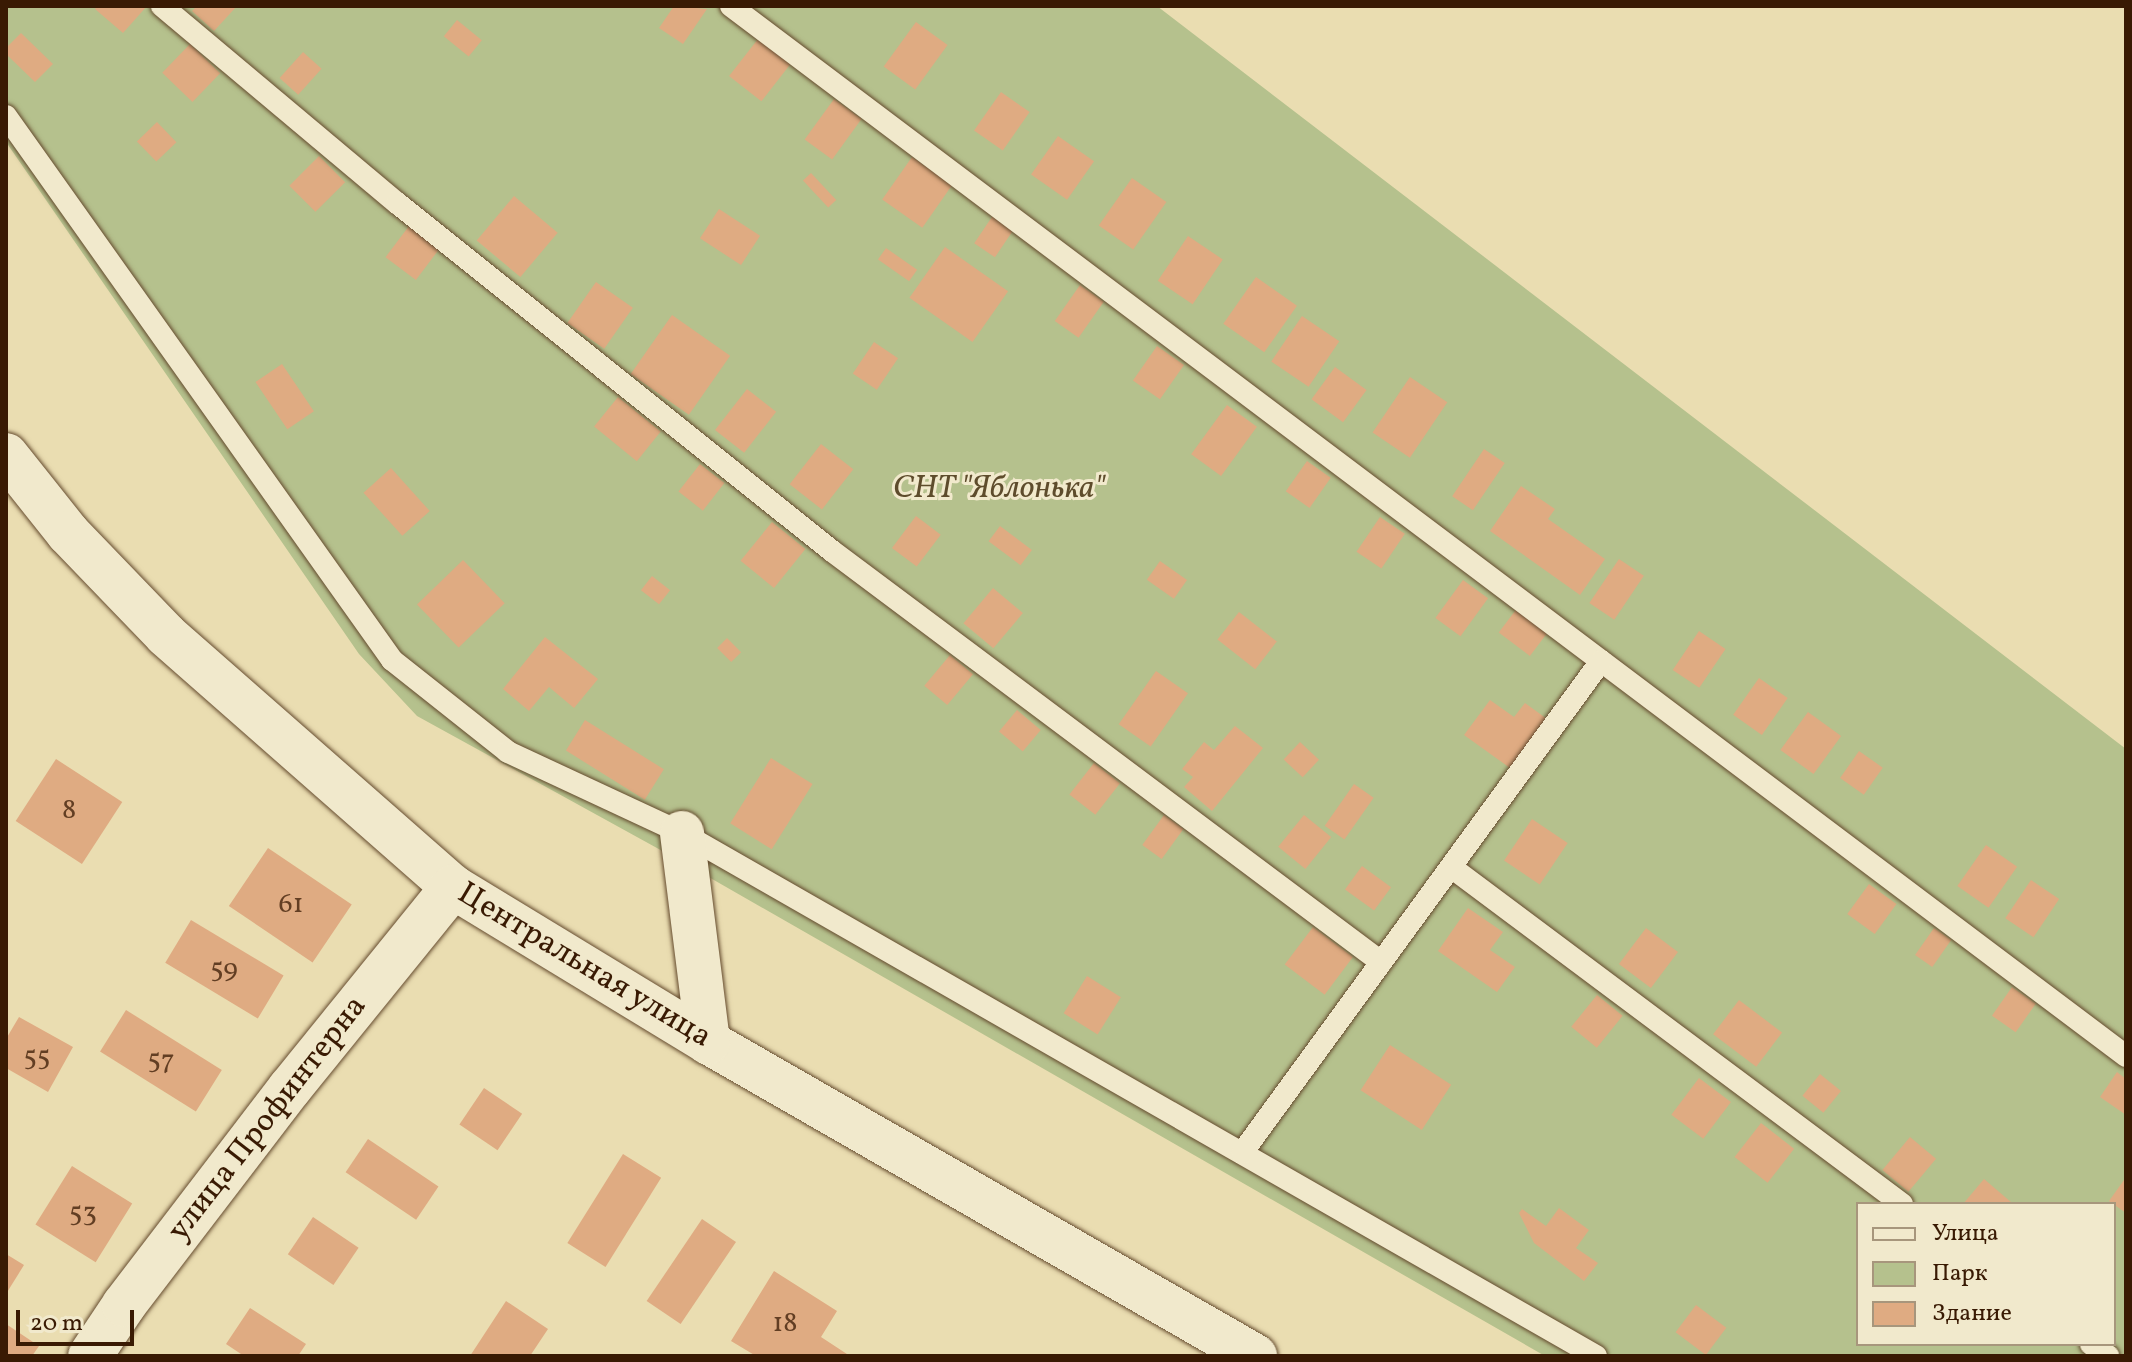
<!DOCTYPE html>
<meta charset="utf-8">
<style>
body{margin:0}
#map{position:relative;width:2132px;height:1362px;overflow:hidden;background:#eaddb1;font-family:Vollkorn,serif}
div>[style]{position:absolute}
.green>*{inset:0;background:#b5c18d}
.building>*{inset:0;background:#dfab82;transform-origin:0 0}
.roads{filter:drop-shadow(0 0 2px #654b2e) drop-shadow(0 0 2px #654b2e)}
.lane>*{height:22px;margin:-11px;padding:0 11px;transform-origin:11px;border-radius:11px;background:#f1e9cc}
.street>*{height:44px;margin:-22px;padding:0 22px;transform-origin:22px;border-radius:22px;background:#f1e9cc}
span{translate:-50% -50%;white-space:nowrap;text-align:center;line-height:1.15;-webkit-text-stroke:6px #f1e9cc;paint-order:stroke}
.number-label{font-size:28px;color:#623e23}
.number-label span{-webkit-text-stroke-width:0}
.park-label{font-size:32px;color:#5e4c2c;font-style:italic}
.street-label{font-size:32px;color:#391a03}
.frame{position:absolute;inset:0;border:8px solid #391a03;pointer-events:none}
.legend{position:absolute;left:1856px;top:1202px;width:260px;height:144px;box-sizing:border-box;background:#f1e9cc;border:2px solid #a7967c;margin:0;padding:10px 14px;list-style:none;font-size:24px;color:#391a03}
.legend li{display:flex;align-items:center;gap:16px;height:40px}
.legend b{width:40px;border:2px solid #a7967c}
.scale{position:absolute;left:16px;top:1310px;width:118px;height:36px;box-sizing:border-box;border:4px solid #391a03;border-top:0;padding-left:10px;font-size:24px;line-height:28px;white-space:nowrap;color:#391a03;-webkit-text-stroke:6px #f1e9cc;paint-order:stroke}
</style>
<div id="map">
<div class="green">
<i style="clip-path:polygon(evenodd,6px 6px,1157px 6px,2126px 749px,2126px 1356px,1545px 1356px,686px 864px,417px 716px,359px 654px,6px 142px,6px 6px,1858px 1204px,2114px 1204px,2114px 1344px,1858px 1344px,1858px 1204px)"></i>
</div>
<div class="building">
<i style="clip-path:polygon(98px 6px,147px 6px,123px 33px,95px 9px)"></i>
<i style="clip-path:polygon(197px 6px,237px 6px,214px 31px,192px 11px)"></i>
<i style="clip-path:polygon(674px 6px,707px 9px,683px 44px,659px 28px)"></i>
<i style="left:457px;top:20px;width:32px;height:21px;rotate:39deg"></i>
<i style="left:916px;top:22px;width:39px;height:55px;rotate:36deg"></i>
<i style="clip-path:polygon(21px 33px,53px 64px,35px 82px,6px 54px,6px 48px)"></i>
<i style="left:758px;top:39px;width:41px;height:47px;rotate:38deg"></i>
<i style="left:190px;top:44px;width:42px;height:40px;rotate:44deg"></i>
<i style="left:303px;top:52px;width:25px;height:35px;rotate:42deg"></i>
<i style="left:1001px;top:92px;width:35px;height:47px;rotate:35deg"></i>
<i style="left:834px;top:99px;width:34px;height:50px;rotate:36deg"></i>
<i style="left:157px;top:122px;width:28px;height:28px;rotate:46deg"></i>
<i style="left:1058px;top:136px;width:44px;height:47px;rotate:35deg"></i>
<i style="left:319px;top:156px;width:37px;height:42px;rotate:45deg"></i>
<i style="left:912px;top:157px;width:49px;height:52px;rotate:35deg"></i>
<i style="left:811px;top:173px;width:37px;height:11px;rotate:47deg"></i>
<i style="left:1132px;top:178px;width:42px;height:58px;rotate:35deg"></i>
<i style="left:514px;top:196px;width:57px;height:58px;rotate:40deg"></i>
<i style="left:719px;top:209px;width:49px;height:35px;rotate:33deg"></i>
<i style="left:996px;top:211px;width:25px;height:39px;rotate:34deg"></i>
<i style="left:409px;top:226px;width:38px;height:39px;rotate:37deg"></i>
<i style="left:1188px;top:236px;width:42px;height:54px;rotate:34deg"></i>
<i style="left:945px;top:247px;width:77px;height:62px;rotate:35deg"></i>
<i style="left:886px;top:248px;width:38px;height:14px;rotate:35deg"></i>
<i style="left:1256px;top:277px;width:50px;height:57px;rotate:35deg"></i>
<i style="left:596px;top:282px;width:45px;height:50px;rotate:35deg"></i>
<i style="left:1080px;top:285px;width:29px;height:44px;rotate:35deg"></i>
<i style="left:672px;top:315px;width:71px;height:72px;rotate:35deg"></i>
<i style="left:1302px;top:316px;width:45px;height:55px;rotate:34deg"></i>
<i style="left:874px;top:342px;width:29px;height:38px;rotate:34deg"></i>
<i style="left:1157px;top:346px;width:33px;height:42px;rotate:35deg"></i>
<i style="left:282px;top:364px;width:57px;height:32px;rotate:56deg"></i>
<i style="left:1335px;top:367px;width:39px;height:40px;rotate:36deg"></i>
<i style="left:1410px;top:377px;width:45px;height:67px;rotate:34deg"></i>
<i style="left:747px;top:389px;width:37px;height:52px;rotate:38deg"></i>
<i style="left:618px;top:397px;width:55px;height:38px;rotate:39deg"></i>
<i style="left:1227px;top:405px;width:37px;height:61px;rotate:36deg"></i>
<i style="left:821px;top:444px;width:41px;height:51px;rotate:38deg"></i>
<i style="left:1484px;top:449px;width:25px;height:57px;rotate:34deg"></i>
<i style="left:1307px;top:461px;width:29px;height:37px;rotate:35deg"></i>
<i style="left:700px;top:464px;width:31px;height:35px;rotate:38deg"></i>
<i style="left:391px;top:468px;width:58px;height:37px;rotate:48deg"></i>
<i style="clip-path:polygon(1521px 486px,1555px 509px,1548px 519px,1605px 559px,1580px 595px,1490px 531px)"></i>
<i style="left:916px;top:516px;width:31px;height:40px;rotate:37deg"></i>
<i style="left:1380px;top:517px;width:30px;height:42px;rotate:34deg"></i>
<i style="left:772px;top:522px;width:43px;height:50px;rotate:39deg"></i>
<i style="left:1000px;top:526px;width:40px;height:19px;rotate:37deg"></i>
<i style="left:1619px;top:559px;width:30px;height:53px;rotate:34deg"></i>
<i style="left:463px;top:560px;width:60px;height:64px;rotate:46deg"></i>
<i style="left:1160px;top:561px;width:33px;height:23px;rotate:35deg"></i>
<i style="left:652px;top:576px;width:23px;height:18px;rotate:38deg"></i>
<i style="left:1463px;top:580px;width:31px;height:47px;rotate:36deg"></i>
<i style="left:993px;top:588px;width:39px;height:46px;rotate:40deg"></i>
<i style="left:1518px;top:607px;width:39px;height:32px;rotate:37deg"></i>
<i style="left:1239px;top:612px;width:48px;height:35px;rotate:38deg"></i>
<i style="left:1699px;top:631px;width:32px;height:47px;rotate:34deg"></i>
<i style="clip-path:polygon(545px 637px,598px 679px,574px 708px,549px 687px,529px 711px,503px 689px)"></i>
<i style="left:727px;top:638px;width:20px;height:14px;rotate:45deg"></i>
<i style="left:950px;top:655px;width:30px;height:40px;rotate:40deg"></i>
<i style="left:1156px;top:671px;width:39px;height:65px;rotate:35deg"></i>
<i style="left:1759px;top:678px;width:35px;height:45px;rotate:35deg"></i>
<i style="clip-path:polygon(1490px 700px,1514px 717px,1525px 703px,1547px 719px,1510px 768px,1464px 735px)"></i>
<i style="left:1017px;top:710px;width:31px;height:28px;rotate:40deg"></i>
<i style="left:1808px;top:712px;width:41px;height:47px;rotate:36deg"></i>
<i style="left:585px;top:720px;width:93px;height:36px;rotate:32deg"></i>
<i style="clip-path:polygon(1235px 726px,1263px 748px,1212px 811px,1184px 787px,1193px 777px,1182px 769px,1204px 742px,1214px 750px)"></i>
<i style="left:1300px;top:742px;width:26px;height:24px;rotate:43deg"></i>
<i style="left:1859px;top:751px;width:29px;height:33px;rotate:35deg"></i>
<i style="left:771px;top:758px;width:49px;height:77px;rotate:32deg"></i>
<i style="left:56px;top:759px;width:79px;height:74px;rotate:33deg"></i>
<i style="left:1094px;top:763px;width:33px;height:40px;rotate:38deg"></i>
<i style="left:1354px;top:784px;width:24px;height:51px;rotate:35deg"></i>
<i style="left:1164px;top:815px;width:24px;height:37px;rotate:36deg"></i>
<i style="left:1304px;top:815px;width:35px;height:41px;rotate:39deg"></i>
<i style="left:1532px;top:819px;width:43px;height:50px;rotate:34deg"></i>
<i style="left:1986px;top:845px;width:38px;height:50px;rotate:35deg"></i>
<i style="left:268px;top:848px;width:101px;height:70px;rotate:34deg"></i>
<i style="left:1362px;top:866px;width:36px;height:29px;rotate:36deg"></i>
<i style="left:2031px;top:880px;width:34px;height:46px;rotate:34deg"></i>
<i style="left:1869px;top:884px;width:34px;height:37px;rotate:36deg"></i>
<i style="clip-path:polygon(1468px 908px,1503px 932px,1490px 950px,1515px 967px,1497px 992px,1438px 951px)"></i>
<i style="left:191px;top:920px;width:108px;height:50px;rotate:31deg"></i>
<i style="left:1313px;top:927px;width:50px;height:47px;rotate:37deg"></i>
<i style="left:1646px;top:928px;width:40px;height:45px;rotate:37deg"></i>
<i style="left:1934px;top:928px;width:21px;height:33px;rotate:35deg"></i>
<i style="left:1087px;top:976px;width:40px;height:44px;rotate:32deg"></i>
<i style="left:2012px;top:987px;width:29px;height:35px;rotate:35deg"></i>
<i style="left:1597px;top:995px;width:33px;height:41px;rotate:39deg"></i>
<i style="left:1739px;top:1000px;width:54px;height:43px;rotate:37deg"></i>
<i style="left:126px;top:1010px;width:113px;height:49px;rotate:32deg"></i>
<i style="clip-path:polygon(19px 1017px,73px 1047px,48px 1092px,6px 1068px,6px 1039px)"></i>
<i style="left:1390px;top:1045px;width:73px;height:54px;rotate:33deg"></i>
<i style="clip-path:polygon(2117px 1072px,2126px 1079px,2126px 1115px,2100px 1097px)"></i>
<i style="left:1820px;top:1074px;width:27px;height:28px;rotate:39deg"></i>
<i style="left:1699px;top:1078px;width:40px;height:46px;rotate:37deg"></i>
<i style="left:484px;top:1088px;width:46px;height:44px;rotate:34deg"></i>
<i style="left:1761px;top:1123px;width:42px;height:43px;rotate:38deg"></i>
<i style="left:1910px;top:1137px;width:34px;height:43px;rotate:40deg"></i>
<i style="left:368px;top:1139px;width:85px;height:40px;rotate:34deg"></i>
<i style="left:623px;top:1154px;width:45px;height:105px;rotate:32deg"></i>
<i style="left:72px;top:1166px;width:71px;height:69px;rotate:32deg"></i>
<i style="clip-path:polygon(1984px 1179px,2011px 1202px,2009px 1204px,1963px 1204px)"></i>
<i style="clip-path:polygon(2124px 1180px,2126px 1181px,2126px 1213px,2109px 1201px)"></i>
<i style="clip-path:polygon(1559px 1208px,1589px 1230px,1576px 1248px,1598px 1263px,1584px 1281px,1534px 1243px,1519px 1213px,1522px 1209px,1546px 1226px)"></i>
<i style="left:313px;top:1217px;width:55px;height:45px;rotate:34deg"></i>
<i style="left:702px;top:1219px;width:41px;height:99px;rotate:34deg"></i>
<i style="clip-path:polygon(6px 1254px,24px 1265px,6px 1294px)"></i>
<i style="clip-path:polygon(774px 1271px,837px 1311px,821px 1337px,850px 1356px,756px 1356px,731px 1341px)"></i>
<i style="clip-path:polygon(506px 1301px,548px 1329px,530px 1356px,470px 1356px)"></i>
<i style="left:1696px;top:1305px;width:38px;height:34px;rotate:37deg"></i>
<i style="clip-path:polygon(250px 1308px,306px 1344px,298px 1356px,244px 1356px,226px 1344px)"></i>
<i style="clip-path:polygon(6px 1324px,39px 1346px,32px 1356px,6px 1356px)"></i>
</div>
<div class="roads">
<div class="lane">
<i style="left:162px;top:6px;width:307px;rotate:40deg"></i>
<i style="left:397px;top:203px;width:557px;rotate:38.66deg"></i>
<i style="left:832px;top:551px;width:686px;rotate:36.82deg"></i>
<i style="left:731px;top:6px;width:1746px;rotate:36.97deg"></i>
<i style="left:6px;top:116px;width:667px;rotate:54.64deg"></i>
<i style="left:392px;top:660px;width:148px;rotate:38.4deg"></i>
<i style="left:508px;top:752px;width:192px;rotate:25deg"></i>
<i style="left:682px;top:833px;width:1053px;rotate:29.78deg"></i>
<i style="left:1451px;top:867px;width:563px;rotate:36.77deg"></i>
<i style="left:1242px;top:1153px;width:609px;rotate:-53.88deg"></i>
<i style="left:2091px;top:1344px;width:21px;rotate:35deg"></i>
</div>
<div class="street">
<i style="left:6px;top:455px;width:100px;rotate:51.5deg"></i>
<i style="left:68px;top:533px;width:141px;rotate:46.1deg"></i>
<i style="left:166px;top:635px;width:382px;rotate:41.3deg"></i>
<i style="left:453px;top:887px;width:298px;rotate:31.3deg"></i>
<i style="left:708px;top:1042px;width:631px;rotate:29.86deg"></i>
<i style="left:682px;top:833px;width:211px;rotate:82.9deg"></i>
<i style="left:90px;top:1356px;width:61px;rotate:-56.3deg"></i>
<i style="left:124px;top:1305px;width:273px;rotate:-52.6deg"></i>
<i style="left:290px;top:1088px;width:259px;rotate:-51deg"></i>
</div>
</div>
<div class="number-label">
<span style="left:69px;top:811px">8</span>
<span style="left:291px;top:905px">61</span>
<span style="left:224px;top:970px">59</span>
<span style="left:37px;top:1058px">55</span>
<span style="left:161px;top:1061px">57</span>
<span style="left:83px;top:1214px">53</span>
<span style="left:785px;top:1324px">18</span>
</div>
<div class="park-label">
<span style="left:999px;top:489px">СНТ "Яблонька"</span>
</div>
<div class="street-label">
<span style="left:584px;top:966px;rotate:31deg">Центральная улица</span>
<span style="left:268px;top:1119px;rotate:-52deg">улица Профинтерна</span>
</div>
<div class="frame"></div>
<ul class="legend">
<li><b style="height:10px;background:#f1e9cc"></b>Улица</li>
<li><b style="height:22px;background:#b5c18d"></b>Парк</li>
<li><b style="height:22px;background:#dfab82"></b>Здание</li>
</ul>
<div class="scale">20 m</div>
</div>
